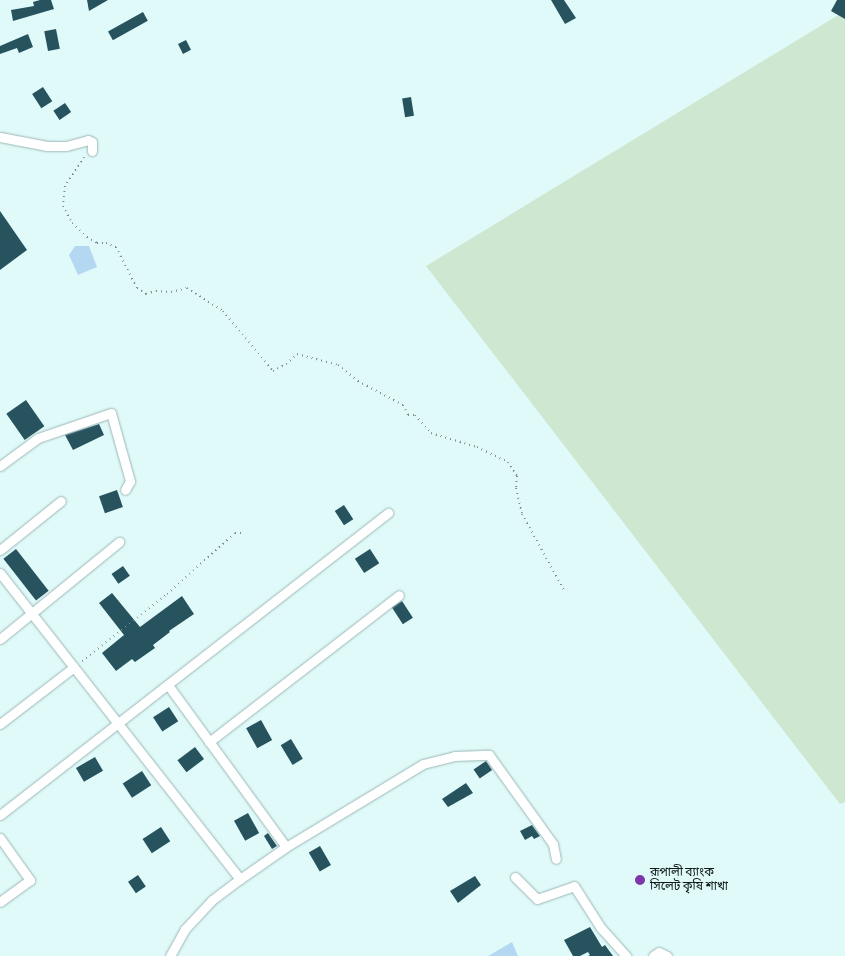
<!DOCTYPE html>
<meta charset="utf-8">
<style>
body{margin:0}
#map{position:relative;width:845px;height:956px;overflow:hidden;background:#dffaf9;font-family:"Source Sans 3","Noto Sans Bengali",sans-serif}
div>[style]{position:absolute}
.green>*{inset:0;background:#cee7d1}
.water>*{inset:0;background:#b5d8f2}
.building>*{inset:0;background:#27535f;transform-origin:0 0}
.path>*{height:2px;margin-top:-1px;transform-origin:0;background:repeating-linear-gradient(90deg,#7c8f8e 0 1px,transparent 0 5px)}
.roads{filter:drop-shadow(0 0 1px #9db7b6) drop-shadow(0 0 1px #9db7b6)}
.minor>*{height:9px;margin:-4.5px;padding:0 4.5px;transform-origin:4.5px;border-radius:4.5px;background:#fff}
.dots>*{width:14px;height:14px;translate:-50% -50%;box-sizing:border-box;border:2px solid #dffaf9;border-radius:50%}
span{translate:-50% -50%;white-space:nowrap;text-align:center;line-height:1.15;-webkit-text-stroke:5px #dffaf9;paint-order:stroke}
.poi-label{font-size:12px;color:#0f1919}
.left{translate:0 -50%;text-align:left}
</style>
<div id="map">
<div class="green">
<i style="clip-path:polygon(845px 11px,845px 802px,840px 804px,426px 266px)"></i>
</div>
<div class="water">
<i style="clip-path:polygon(75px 246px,89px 246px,97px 267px,78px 275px,69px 255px)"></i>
<i style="clip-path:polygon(512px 942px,518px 956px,488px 956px)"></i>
</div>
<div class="building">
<i style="clip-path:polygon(40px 0,51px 0,54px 9px,13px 21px,11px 10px,34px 6px,33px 2px)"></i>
<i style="clip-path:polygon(87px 0,108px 0,89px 11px)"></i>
<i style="clip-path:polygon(551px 0,564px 0,576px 18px,565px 24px)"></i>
<i style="clip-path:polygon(837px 0,845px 0,845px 19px,831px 11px)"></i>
<i style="left:143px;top:12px;width:10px;height:40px;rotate:61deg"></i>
<i style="left:56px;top:29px;width:20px;height:12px;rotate:79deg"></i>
<i style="clip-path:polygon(28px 34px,33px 47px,19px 53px,17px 48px,0 54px,0 46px)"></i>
<i style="left:186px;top:40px;width:11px;height:9px;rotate:63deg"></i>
<i style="left:43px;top:87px;width:17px;height:13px;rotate:57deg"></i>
<i style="left:411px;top:97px;width:19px;height:9px;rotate:81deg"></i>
<i style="left:65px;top:103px;width:11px;height:14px;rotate:56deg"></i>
<i style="clip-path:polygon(0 211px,27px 250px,0 270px)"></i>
<i style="left:26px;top:400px;width:32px;height:24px;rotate:55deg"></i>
<i style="clip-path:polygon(99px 424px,104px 435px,73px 450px,65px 435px)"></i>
<i style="left:117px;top:490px;width:18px;height:19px;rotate:71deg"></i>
<i style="left:344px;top:505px;width:17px;height:11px;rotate:57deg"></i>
<i style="left:16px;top:549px;width:53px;height:16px;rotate:52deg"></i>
<i style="left:370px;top:549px;width:17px;height:18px;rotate:57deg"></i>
<i style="left:123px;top:566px;width:12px;height:14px;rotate:55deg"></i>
<i style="clip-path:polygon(112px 593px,140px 627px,182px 596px,194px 614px,169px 631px,170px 632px,153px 645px,155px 648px,135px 662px,132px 659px,116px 671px,102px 653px,124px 635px,99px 603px)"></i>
<i style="left:402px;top:601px;width:20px;height:12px;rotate:57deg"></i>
<i style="left:169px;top:707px;width:17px;height:19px;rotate:57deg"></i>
<i style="left:261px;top:720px;width:23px;height:17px;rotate:61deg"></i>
<i style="left:291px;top:739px;width:23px;height:12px;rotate:59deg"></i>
<i style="left:195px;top:747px;width:15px;height:22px;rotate:53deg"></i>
<i style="left:95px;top:757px;width:16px;height:22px;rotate:60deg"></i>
<i style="left:486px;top:761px;width:11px;height:15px;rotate:56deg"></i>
<i style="left:142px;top:771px;width:17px;height:23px;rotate:57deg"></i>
<i style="clip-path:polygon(466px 783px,473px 793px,448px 807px,442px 799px)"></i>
<i style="left:248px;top:813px;width:23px;height:16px;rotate:61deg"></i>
<i style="clip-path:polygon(532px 825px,540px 836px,534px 839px,532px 836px,525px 840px,520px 831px)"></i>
<i style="left:161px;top:827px;width:17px;height:22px;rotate:57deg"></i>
<i style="clip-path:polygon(268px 833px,277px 846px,272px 849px,264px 836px)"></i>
<i style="left:320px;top:846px;width:22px;height:13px;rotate:60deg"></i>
<i style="left:138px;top:875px;width:14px;height:12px;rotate:56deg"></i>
<i style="clip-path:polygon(475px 876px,481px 885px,458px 903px,450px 891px)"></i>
<i style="clip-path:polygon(590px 927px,602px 947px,605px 945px,613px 956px,588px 956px,590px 955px,588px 952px,580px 956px,573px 956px,564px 940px)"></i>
</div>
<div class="path">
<i style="left:84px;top:157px;width:35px;rotate:123deg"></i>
<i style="left:65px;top:186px;width:20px;rotate:96deg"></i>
<i style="left:63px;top:206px;width:19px;rotate:62deg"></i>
<i style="left:72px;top:223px;width:21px;rotate:43deg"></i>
<i style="left:87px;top:237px;width:12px;rotate:31deg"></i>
<i style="left:97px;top:243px;width:9px"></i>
<i style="left:106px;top:243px;width:11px;rotate:22deg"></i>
<i style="left:116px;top:247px;width:46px;rotate:62.9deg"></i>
<i style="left:137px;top:288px;width:11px;rotate:34deg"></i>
<i style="left:146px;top:294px;width:10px;rotate:-17deg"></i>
<i style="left:156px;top:291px;width:15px;rotate:4deg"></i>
<i style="left:171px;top:292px;width:16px;rotate:-14deg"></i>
<i style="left:187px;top:288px;width:43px;rotate:32.6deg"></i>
<i style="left:223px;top:311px;width:78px;rotate:50.2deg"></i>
<i style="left:273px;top:371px;width:15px;rotate:-28deg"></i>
<i style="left:286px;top:364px;width:15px;rotate:-42deg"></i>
<i style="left:297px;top:354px;width:42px;rotate:15deg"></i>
<i style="left:338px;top:365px;width:26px;rotate:39deg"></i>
<i style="left:358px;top:381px;width:51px;rotate:28.1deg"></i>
<i style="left:403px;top:405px;width:11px;rotate:63deg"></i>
<i style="left:408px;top:415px;width:7px"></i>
<i style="left:415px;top:415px;width:24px;rotate:48deg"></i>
<i style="left:431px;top:433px;width:48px;rotate:16.9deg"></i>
<i style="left:477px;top:447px;width:34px;rotate:26deg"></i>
<i style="left:508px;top:462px;width:17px;rotate:57deg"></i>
<i style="left:517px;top:476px;width:12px;rotate:95deg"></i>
<i style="left:516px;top:488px;width:27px;rotate:77deg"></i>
<i style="left:522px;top:514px;width:87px;rotate:61.1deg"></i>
<i style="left:82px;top:661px;width:108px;rotate:-38.2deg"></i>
<i style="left:167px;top:594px;width:91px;rotate:-41.9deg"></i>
<i style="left:235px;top:533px;width:9px"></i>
</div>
<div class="roads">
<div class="minor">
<i style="left:0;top:137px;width:48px;rotate:10.8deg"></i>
<i style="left:47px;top:146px;width:19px"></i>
<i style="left:66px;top:146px;width:23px;rotate:-15deg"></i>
<i style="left:88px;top:140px;width:4px;rotate:27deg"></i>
<i style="left:92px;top:142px;width:9px;rotate:90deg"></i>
<i style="left:0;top:466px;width:47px;rotate:-36.4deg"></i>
<i style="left:38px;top:438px;width:77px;rotate:-18.9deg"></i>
<i style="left:111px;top:413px;width:71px;rotate:74.4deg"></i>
<i style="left:130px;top:481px;width:10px;rotate:119deg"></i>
<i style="left:0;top:550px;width:78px;rotate:-38.8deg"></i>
<i style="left:0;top:573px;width:389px;rotate:51.9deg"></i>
<i style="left:0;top:639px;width:154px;rotate:-39.2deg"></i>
<i style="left:168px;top:685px;width:200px;rotate:53.9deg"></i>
<i style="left:0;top:724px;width:93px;rotate:-37.6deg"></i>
<i style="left:209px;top:742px;width:240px;rotate:-37.7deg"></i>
<i style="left:0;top:815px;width:492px;rotate:-37.9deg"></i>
<i style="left:0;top:838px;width:52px;rotate:54.5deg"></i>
<i style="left:30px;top:880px;width:37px;rotate:144deg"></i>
<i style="left:515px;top:877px;width:31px;rotate:45deg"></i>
<i style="left:537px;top:899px;width:39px;rotate:-19deg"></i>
<i style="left:574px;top:886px;width:50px;rotate:57.3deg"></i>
<i style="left:601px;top:928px;width:38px;rotate:48deg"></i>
<i style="left:170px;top:956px;width:31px;rotate:-61deg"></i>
<i style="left:185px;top:929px;width:40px;rotate:-47deg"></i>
<i style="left:212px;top:900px;width:35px;rotate:-37deg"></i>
<i style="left:240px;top:879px;width:56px;rotate:-34.8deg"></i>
<i style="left:286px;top:847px;width:160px;rotate:-31.2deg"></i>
<i style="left:423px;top:764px;width:32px;rotate:-14deg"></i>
<i style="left:454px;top:756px;width:35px;rotate:-2deg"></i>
<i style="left:489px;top:755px;width:110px;rotate:54.3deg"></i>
<i style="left:553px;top:844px;width:15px;rotate:79deg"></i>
<i style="left:653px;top:956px;width:7px;rotate:-34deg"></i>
<i style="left:659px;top:952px;width:9px;rotate:27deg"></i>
</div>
</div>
<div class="dots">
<i style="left:640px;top:880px;background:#7d37aa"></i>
</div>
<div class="poi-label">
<span class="left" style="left:650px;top:880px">রূপালী ব্যাংক<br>সিলেট কৃষি শাখা</span>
</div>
</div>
